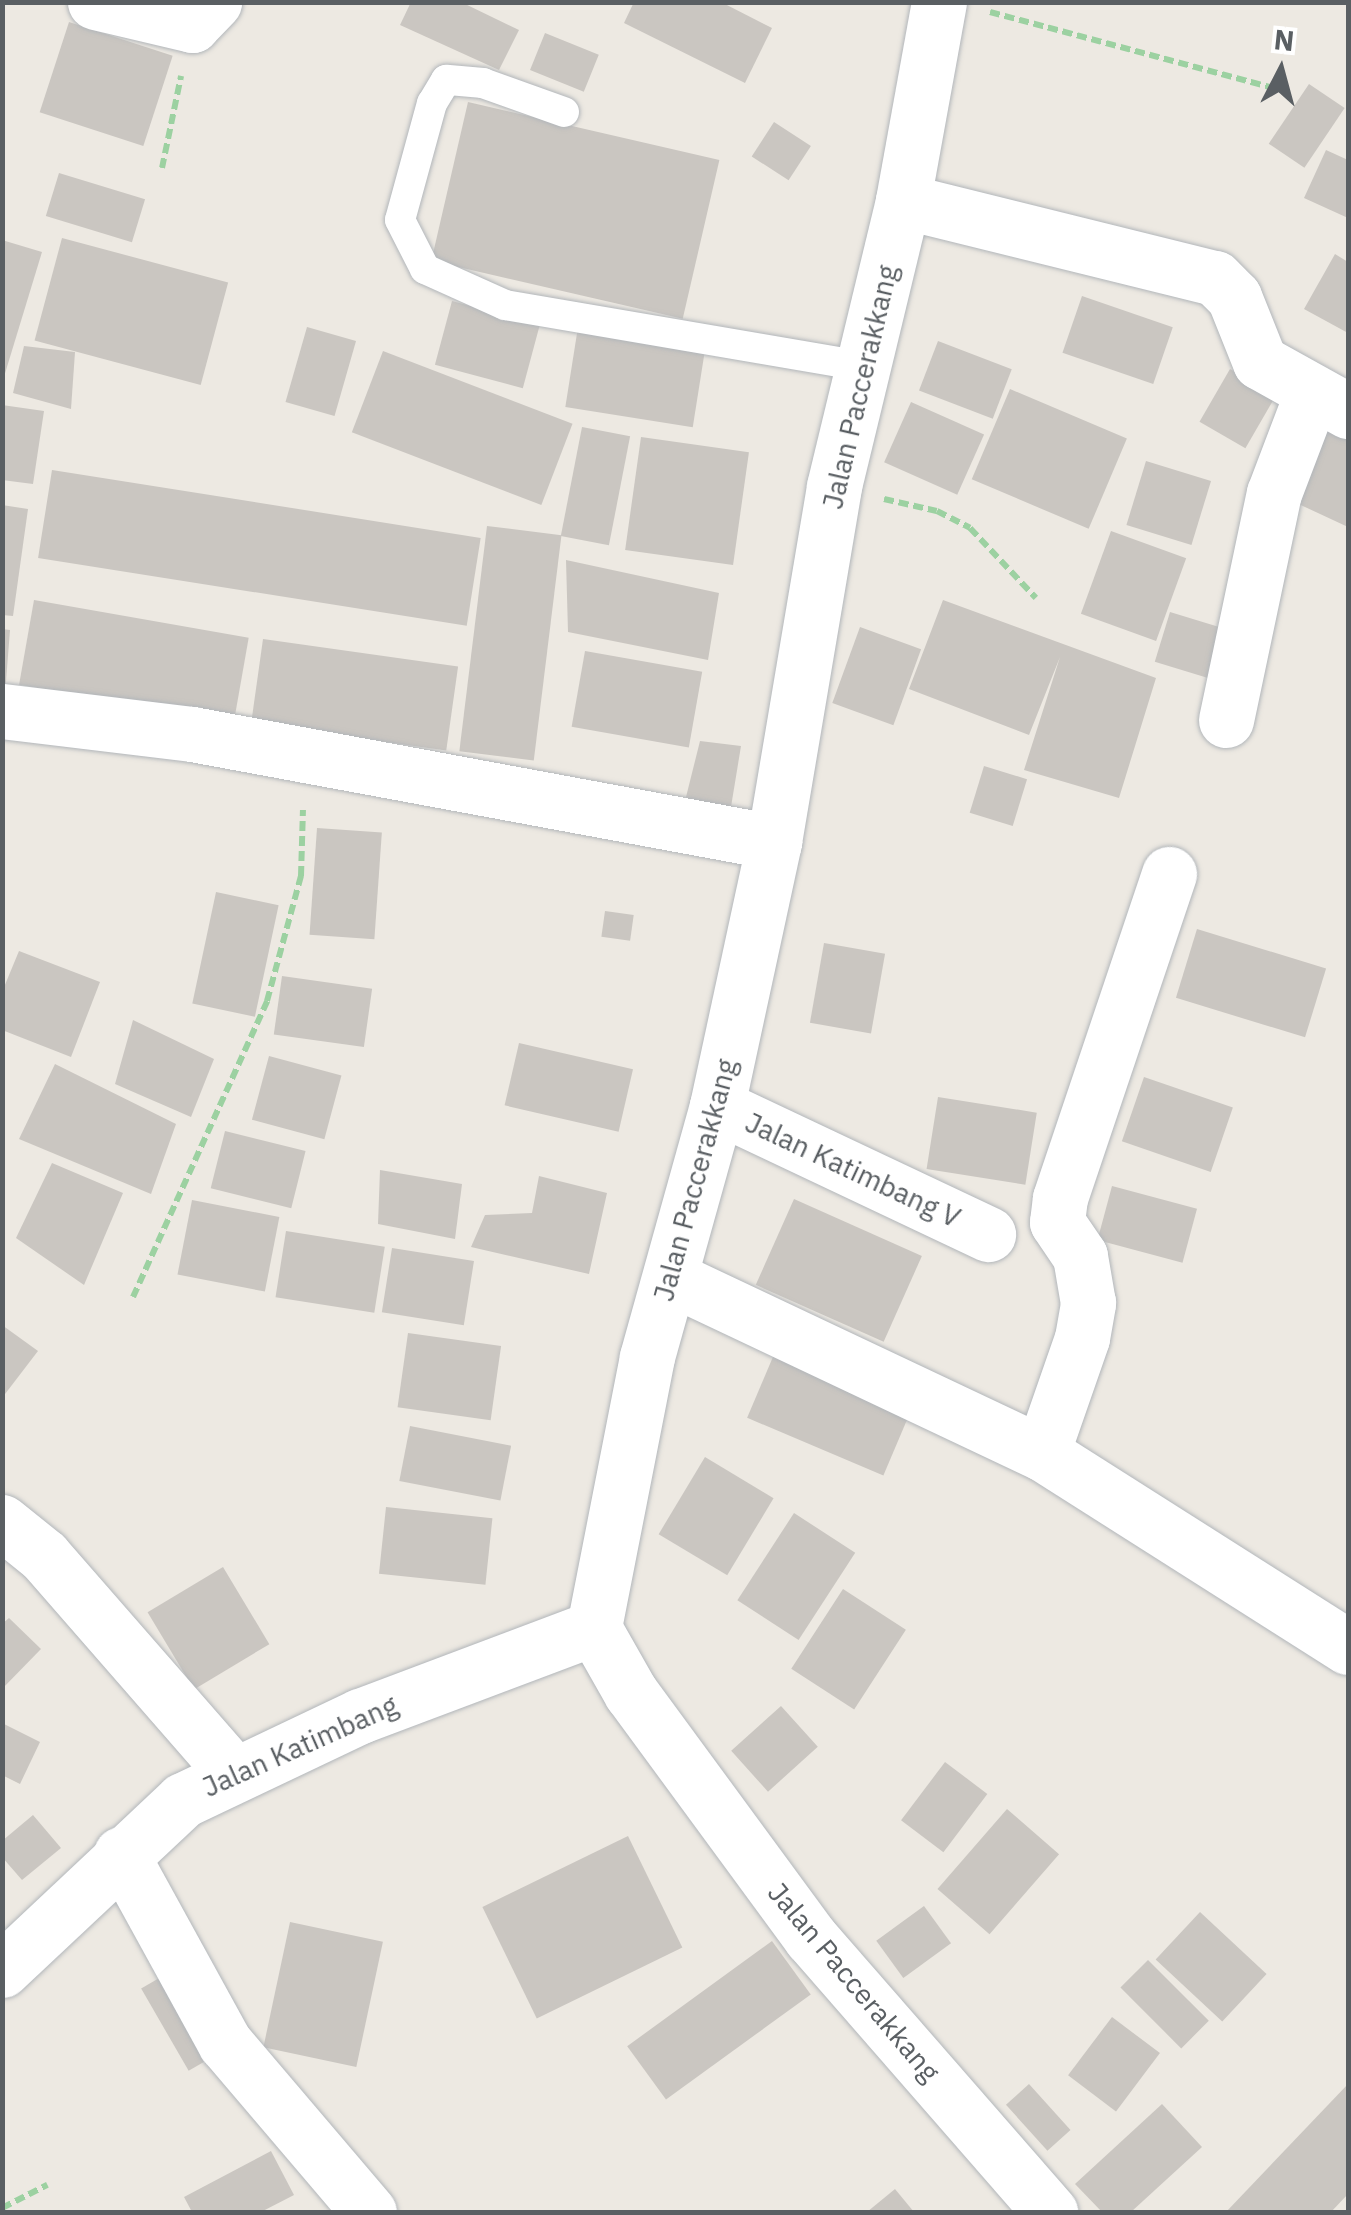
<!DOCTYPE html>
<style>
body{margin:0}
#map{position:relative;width:1351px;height:2215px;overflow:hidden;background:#ede9e2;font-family:"IBM Plex Sans",sans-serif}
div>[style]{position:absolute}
.building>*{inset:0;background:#cac6c1;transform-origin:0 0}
.path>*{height:6px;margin-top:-3px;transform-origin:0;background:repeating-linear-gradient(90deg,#9cd1a1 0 10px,transparent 0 15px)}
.roads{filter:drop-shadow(0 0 2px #b2b6ba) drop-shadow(0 0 2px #b2b6ba)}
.lane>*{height:30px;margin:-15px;padding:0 15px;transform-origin:15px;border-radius:15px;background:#fff}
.street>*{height:55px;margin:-27.5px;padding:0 27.5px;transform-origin:27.5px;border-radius:27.5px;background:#fff}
.secondary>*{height:55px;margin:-27.5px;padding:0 27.5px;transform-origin:27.5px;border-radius:27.5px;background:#fff}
span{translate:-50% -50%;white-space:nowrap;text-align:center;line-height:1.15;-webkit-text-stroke:8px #fff;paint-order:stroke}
.street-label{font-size:28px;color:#5a5f63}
.frame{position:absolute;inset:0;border:5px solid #5a5f63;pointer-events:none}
.north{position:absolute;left:1231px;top:20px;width:100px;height:100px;-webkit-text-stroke:8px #fff;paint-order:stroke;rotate:6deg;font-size:28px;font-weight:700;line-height:40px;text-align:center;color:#5a5f63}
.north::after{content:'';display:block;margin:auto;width:35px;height:45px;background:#5a5f63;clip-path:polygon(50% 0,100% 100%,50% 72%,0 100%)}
</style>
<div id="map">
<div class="building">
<i style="clip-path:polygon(411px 2px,461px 2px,519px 30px,499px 70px,400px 25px)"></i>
<i style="clip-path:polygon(634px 2px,721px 2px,772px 28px,745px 83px,624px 23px)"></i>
<i style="left:69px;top:22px;width:109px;height:95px;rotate:18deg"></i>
<i style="left:545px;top:33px;width:58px;height:40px;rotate:22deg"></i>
<i style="left:1309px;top:84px;width:43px;height:72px;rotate:34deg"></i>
<i style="left:468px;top:102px;width:258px;height:163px;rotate:13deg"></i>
<i style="left:774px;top:122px;width:44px;height:41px;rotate:33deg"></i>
<i style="clip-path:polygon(1326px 150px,1348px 160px,1348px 218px,1304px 198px)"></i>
<i style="left:59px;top:173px;width:90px;height:45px;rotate:17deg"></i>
<i style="left:62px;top:238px;width:172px;height:106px;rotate:15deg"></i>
<i style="clip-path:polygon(2px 240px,42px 252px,3px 380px,2px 380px)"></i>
<i style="clip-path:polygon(1335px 254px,1348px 262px,1348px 333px,1304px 309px)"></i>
<i style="left:1082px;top:296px;width:96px;height:60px;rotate:19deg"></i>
<i style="left:452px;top:301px;width:91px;height:66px;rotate:15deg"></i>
<i style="left:307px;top:327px;width:51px;height:78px;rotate:16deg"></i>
<i style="left:578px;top:327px;width:129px;height:81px;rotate:9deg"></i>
<i style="left:938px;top:341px;width:79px;height:53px;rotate:21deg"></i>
<i style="clip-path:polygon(24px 346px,75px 352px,71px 409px,13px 393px)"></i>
<i style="left:383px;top:351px;width:203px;height:87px;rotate:21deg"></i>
<i style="left:1230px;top:369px;width:53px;height:61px;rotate:30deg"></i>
<i style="left:1010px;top:389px;width:127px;height:98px;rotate:23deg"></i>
<i style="left:911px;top:402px;width:80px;height:66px;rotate:24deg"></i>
<i style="clip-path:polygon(2px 405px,44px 411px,33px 484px,2px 480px)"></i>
<i style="clip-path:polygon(1326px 426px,1348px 436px,1348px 527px,1290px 500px)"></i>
<i style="left:582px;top:427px;width:49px;height:111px;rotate:11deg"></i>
<i style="left:641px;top:437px;width:109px;height:114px;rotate:8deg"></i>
<i style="left:1146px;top:461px;width:68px;height:67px;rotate:17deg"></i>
<i style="left:52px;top:470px;width:434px;height:89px;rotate:9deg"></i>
<i style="clip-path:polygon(2px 505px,28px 509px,13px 616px,2px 615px)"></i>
<i style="left:487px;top:526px;width:75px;height:227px;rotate:7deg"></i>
<i style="left:1111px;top:531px;width:80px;height:88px;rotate:20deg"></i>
<i style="clip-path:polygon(566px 560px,719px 593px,708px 660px,568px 632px)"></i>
<i style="left:34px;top:600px;width:218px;height:86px;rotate:10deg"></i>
<i style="clip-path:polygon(943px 600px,1156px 678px,1119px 798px,1024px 770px,1060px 657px,1029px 735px,909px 689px)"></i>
<i style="left:1170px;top:612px;width:65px;height:52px;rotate:17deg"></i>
<i style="left:860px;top:627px;width:65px;height:81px;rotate:20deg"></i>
<i style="clip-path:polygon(2px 629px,10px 630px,5px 694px,2px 694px)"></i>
<i style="left:263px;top:639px;width:197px;height:85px;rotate:8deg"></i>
<i style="left:585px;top:651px;width:119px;height:77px;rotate:10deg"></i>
<i style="clip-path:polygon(700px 741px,741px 746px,730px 813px,684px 805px)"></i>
<i style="left:984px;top:766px;width:45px;height:49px;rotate:17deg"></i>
<i style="left:317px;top:828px;width:65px;height:107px;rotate:4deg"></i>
<i style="left:216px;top:892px;width:64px;height:114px;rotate:12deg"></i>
<i style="left:605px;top:911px;width:29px;height:26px;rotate:8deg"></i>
<i style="left:1197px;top:929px;width:135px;height:72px;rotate:17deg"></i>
<i style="left:824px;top:943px;width:62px;height:81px;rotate:10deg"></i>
<i style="clip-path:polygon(19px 951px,100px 982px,71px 1057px,2px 1030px,2px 992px)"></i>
<i style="left:282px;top:976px;width:91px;height:59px;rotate:8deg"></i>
<i style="clip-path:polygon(133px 1020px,214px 1059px,191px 1117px,115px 1084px)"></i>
<i style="left:519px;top:1043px;width:117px;height:64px;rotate:13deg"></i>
<i style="left:269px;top:1056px;width:75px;height:66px;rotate:15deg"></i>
<i style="clip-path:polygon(55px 1064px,176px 1124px,151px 1194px,19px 1139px)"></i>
<i style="left:1144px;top:1077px;width:94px;height:68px;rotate:19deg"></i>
<i style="left:938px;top:1097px;width:100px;height:73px;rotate:9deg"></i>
<i style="left:225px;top:1131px;width:83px;height:59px;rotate:14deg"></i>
<i style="clip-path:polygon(52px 1163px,123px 1193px,84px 1285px,16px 1238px)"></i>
<i style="clip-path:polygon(380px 1170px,462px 1184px,455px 1239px,378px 1224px)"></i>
<i style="clip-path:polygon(539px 1176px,607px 1193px,589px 1274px,471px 1247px,485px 1215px,532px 1213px)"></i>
<i style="left:1112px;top:1186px;width:88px;height:56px;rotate:15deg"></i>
<i style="left:794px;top:1199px;width:140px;height:94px;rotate:24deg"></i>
<i style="left:192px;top:1200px;width:89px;height:76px;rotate:11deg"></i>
<i style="left:286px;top:1231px;width:100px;height:67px;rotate:9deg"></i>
<i style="left:392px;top:1248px;width:83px;height:65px;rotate:9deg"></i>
<i style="clip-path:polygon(2px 1325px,38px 1351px,2px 1398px)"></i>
<i style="left:408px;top:1333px;width:94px;height:75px;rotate:8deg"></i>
<i style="left:778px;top:1345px;width:148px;height:79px;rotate:23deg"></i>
<i style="left:410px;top:1426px;width:103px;height:56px;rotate:11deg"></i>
<i style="left:705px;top:1457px;width:80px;height:90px;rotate:31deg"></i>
<i style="left:386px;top:1507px;width:107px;height:67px;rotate:6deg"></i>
<i style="left:794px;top:1513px;width:73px;height:104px;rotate:33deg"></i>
<i style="left:223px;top:1567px;width:90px;height:88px;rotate:59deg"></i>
<i style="left:843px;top:1589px;width:75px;height:95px;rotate:33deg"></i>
<i style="clip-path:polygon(9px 1618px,41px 1649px,2px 1689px,2px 1624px)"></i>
<i style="left:781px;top:1706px;width:55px;height:67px;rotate:48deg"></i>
<i style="clip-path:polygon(2px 1723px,40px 1742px,20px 1784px,2px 1775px)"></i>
<i style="left:945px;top:1762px;width:53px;height:73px;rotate:37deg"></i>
<i style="left:1007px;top:1809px;width:69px;height:106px;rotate:41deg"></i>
<i style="clip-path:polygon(33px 1815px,61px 1848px,22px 1880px,2px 1857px,2px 1841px)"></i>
<i style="left:628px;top:1836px;width:124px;height:162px;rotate:64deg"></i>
<i style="left:924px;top:1906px;width:46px;height:59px;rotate:54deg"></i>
<i style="left:1200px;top:1912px;width:91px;height:65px;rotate:43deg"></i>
<i style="left:290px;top:1922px;width:95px;height:128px;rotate:12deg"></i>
<i style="left:772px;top:1941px;width:66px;height:179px;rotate:54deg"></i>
<i style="left:1148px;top:1960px;width:86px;height:39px;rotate:45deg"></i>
<i style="left:168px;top:1973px;width:95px;height:31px;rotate:60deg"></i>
<i style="left:1112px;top:2017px;width:60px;height:73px;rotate:37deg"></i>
<i style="left:1029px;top:2084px;width:62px;height:31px;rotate:48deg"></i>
<i style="clip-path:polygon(1348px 2084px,1348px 2194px,1331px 2212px,1226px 2212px)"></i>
<i style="clip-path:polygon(1162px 2104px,1202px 2147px,1131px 2212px,1102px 2212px,1075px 2184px)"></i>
<i style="clip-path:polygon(271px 2151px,294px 2195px,261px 2212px,192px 2212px,184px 2197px)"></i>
<i style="clip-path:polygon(895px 2189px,914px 2212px,867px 2212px)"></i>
</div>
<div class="path">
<i style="left:990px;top:12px;width:302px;rotate:15deg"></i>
<i style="left:162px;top:168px;width:94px;rotate:-78.3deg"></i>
<i style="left:884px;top:499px;width:54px;rotate:12.8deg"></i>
<i style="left:937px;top:511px;width:37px;rotate:27deg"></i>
<i style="left:970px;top:528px;width:96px;rotate:46.7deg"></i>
<i style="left:133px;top:1297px;width:325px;rotate:-65.6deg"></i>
<i style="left:267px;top:1001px;width:130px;rotate:-74.8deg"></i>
<i style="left:301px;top:876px;width:66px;rotate:-88.3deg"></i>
<i style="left:2px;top:2208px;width:51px;rotate:-27.1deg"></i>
</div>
<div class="roads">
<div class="lane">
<i style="left:564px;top:112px;width:86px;rotate:-160.3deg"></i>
<i style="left:483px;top:83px;width:37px;rotate:-175deg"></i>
<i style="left:446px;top:80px;width:27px;rotate:121deg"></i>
<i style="left:432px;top:103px;width:121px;rotate:105.3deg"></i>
<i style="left:400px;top:220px;width:55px;rotate:63deg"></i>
<i style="left:425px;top:269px;width:88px;rotate:24.2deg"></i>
<i style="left:505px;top:305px;width:362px;rotate:9.7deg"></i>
</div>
<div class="street">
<i style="left:95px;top:2px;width:100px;rotate:13.3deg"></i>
<i style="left:192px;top:25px;width:32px;rotate:-46deg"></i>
<i style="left:903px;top:201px;width:321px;rotate:13.9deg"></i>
<i style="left:1215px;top:278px;width:27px;rotate:45deg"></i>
<i style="left:1234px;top:297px;width:70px;rotate:68.2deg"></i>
<i style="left:1260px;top:362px;width:101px;rotate:29.1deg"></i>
<i style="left:2px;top:711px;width:191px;rotate:6.9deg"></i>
<i style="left:192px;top:734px;width:592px;rotate:10.51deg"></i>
<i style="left:1226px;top:720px;width:232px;rotate:-78.1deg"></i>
<i style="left:1274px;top:493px;width:107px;rotate:-69.2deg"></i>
<i style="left:717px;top:1106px;width:300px;rotate:25.3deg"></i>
<i style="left:671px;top:1278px;width:410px;rotate:25.3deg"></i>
<i style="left:1042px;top:1453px;width:362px;rotate:32.4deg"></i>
<i style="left:1042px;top:1453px;width:122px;rotate:-70.8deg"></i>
<i style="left:1082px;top:1338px;width:36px;rotate:-80deg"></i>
<i style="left:1088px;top:1303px;width:48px;rotate:-99.7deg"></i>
<i style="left:1080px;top:1256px;width:41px;rotate:-124.1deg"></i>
<i style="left:1057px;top:1222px;width:24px;rotate:-83deg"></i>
<i style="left:1060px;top:1198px;width:342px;rotate:-71.4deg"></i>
<i style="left:2px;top:1522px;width:54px;rotate:39deg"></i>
<i style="left:44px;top:1556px;width:288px;rotate:48.9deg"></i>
<i style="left:121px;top:1854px;width:216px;rotate:61.2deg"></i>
<i style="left:225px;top:2043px;width:222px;rotate:49.6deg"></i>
<i style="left:2px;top:1970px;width:248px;rotate:-43.2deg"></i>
<i style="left:183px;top:1800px;width:196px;rotate:-25.4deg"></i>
<i style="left:360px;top:1716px;width:250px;rotate:-20.6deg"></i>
</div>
<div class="secondary">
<i style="left:939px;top:2px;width:202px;rotate:100.3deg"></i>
<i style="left:903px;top:201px;width:294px;rotate:103.6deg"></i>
<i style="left:834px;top:487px;width:360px;rotate:99.6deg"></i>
<i style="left:774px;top:842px;width:270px;rotate:102.2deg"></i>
<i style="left:717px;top:1106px;width:261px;rotate:105.6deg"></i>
<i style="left:647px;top:1357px;width:276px;rotate:101.1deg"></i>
<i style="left:594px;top:1628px;width:75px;rotate:60.4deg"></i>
<i style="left:631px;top:1693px;width:304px;rotate:53.7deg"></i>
<i style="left:811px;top:1938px;width:364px;rotate:48.9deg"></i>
</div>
</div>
<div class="street-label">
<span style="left:860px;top:387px;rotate:-77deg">Jalan Paccerakkang</span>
<span style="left:853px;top:1170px;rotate:25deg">Jalan Katimbang V</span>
<span style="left:695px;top:1180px;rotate:-75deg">Jalan Paccerakkang</span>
<span style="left:300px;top:1746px;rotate:-24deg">Jalan Katimbang</span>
<span style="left:854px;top:1982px;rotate:50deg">Jalan Paccerakkang</span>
</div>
<div class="frame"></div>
<div class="north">N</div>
</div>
